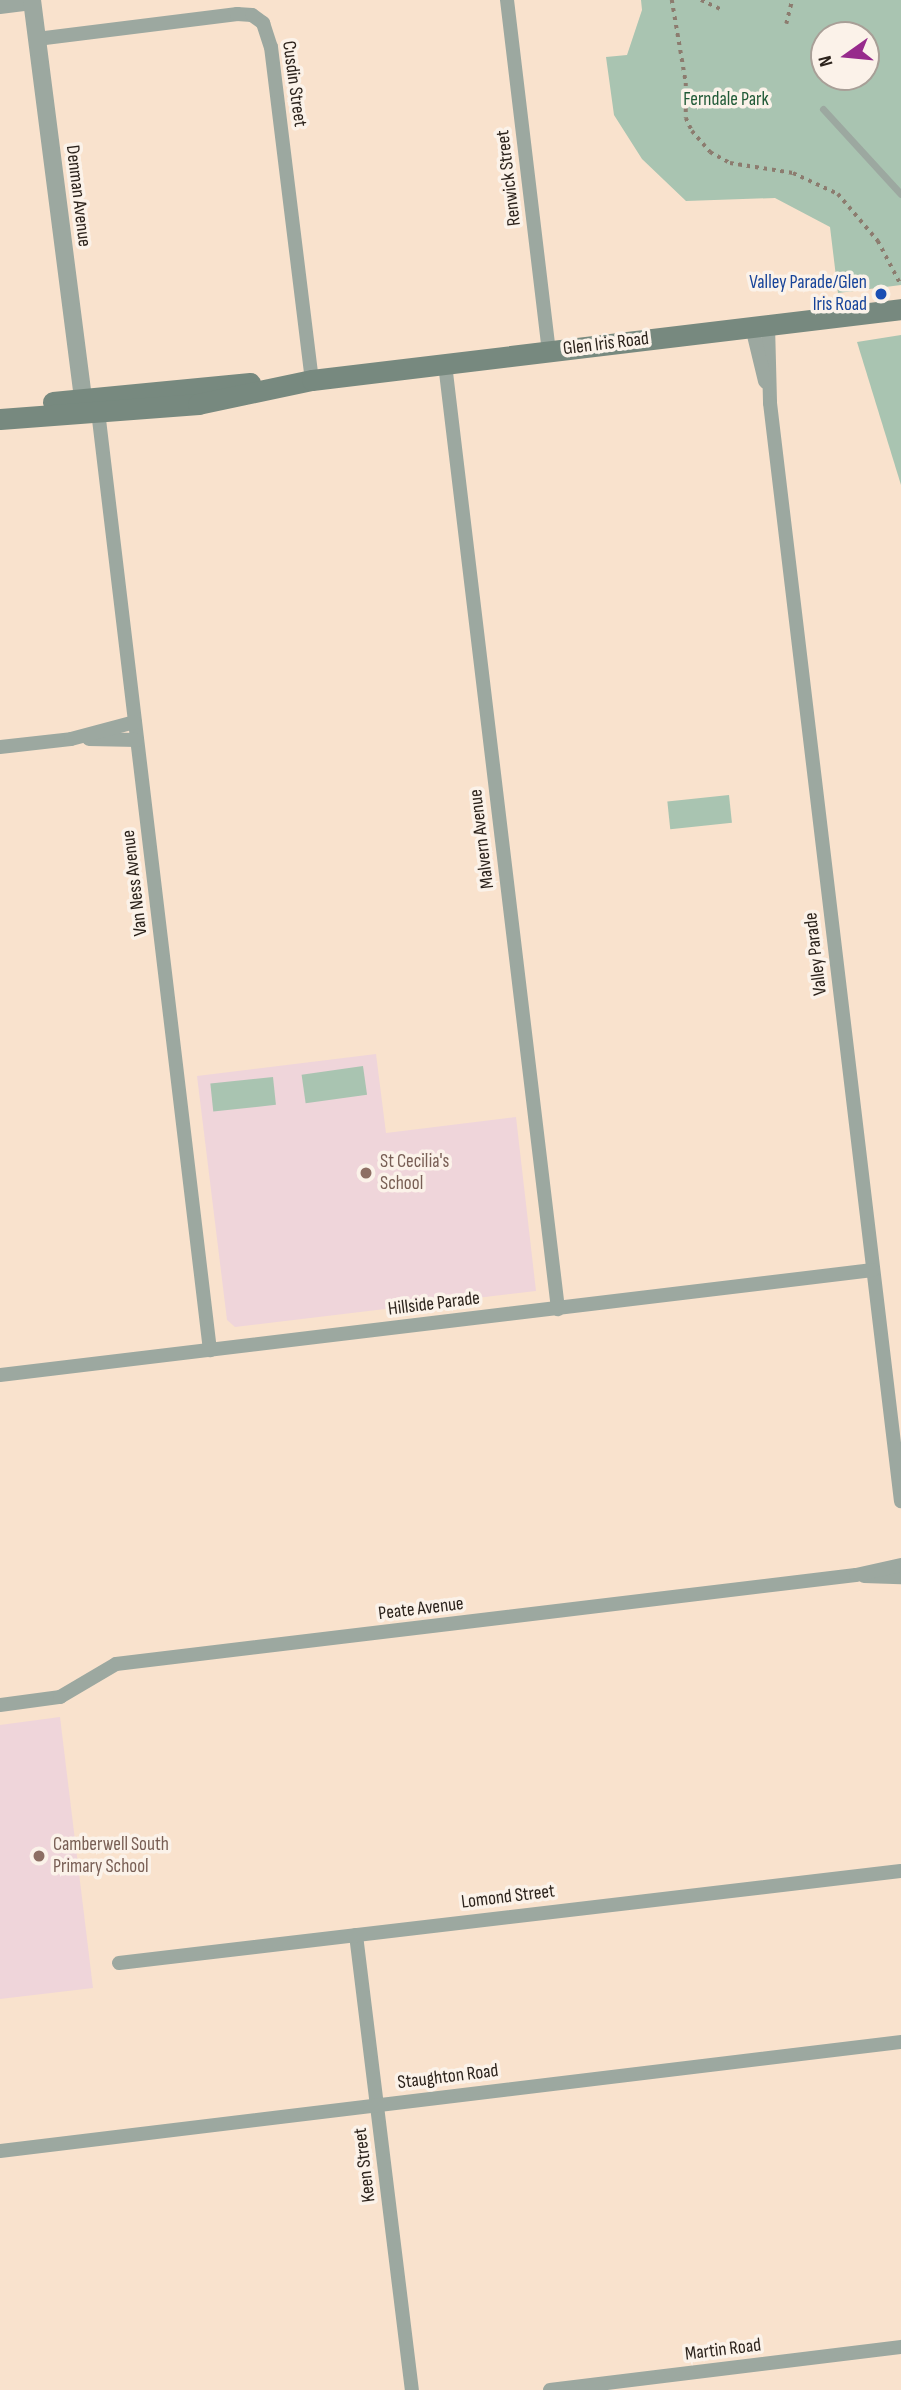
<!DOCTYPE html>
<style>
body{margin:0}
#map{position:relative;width:901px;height:2390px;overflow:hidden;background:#f9e2cd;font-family:"Sofia Sans Condensed",sans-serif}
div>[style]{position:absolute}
.education>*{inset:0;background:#efd5da}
.green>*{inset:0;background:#a9c4b1;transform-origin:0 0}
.path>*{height:3.5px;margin-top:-1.75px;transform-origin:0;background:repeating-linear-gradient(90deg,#8c7c6f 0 3.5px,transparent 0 8.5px)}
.service>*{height:7px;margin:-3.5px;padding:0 3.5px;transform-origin:3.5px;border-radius:3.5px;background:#9ca8a0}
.minor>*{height:14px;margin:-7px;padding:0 7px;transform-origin:7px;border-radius:7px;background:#9ca8a0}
.tertiary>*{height:18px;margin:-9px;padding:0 9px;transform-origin:9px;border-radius:9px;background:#9ca8a0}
.secondary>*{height:21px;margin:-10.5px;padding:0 10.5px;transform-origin:10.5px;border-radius:10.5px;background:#77897f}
.dots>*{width:19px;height:19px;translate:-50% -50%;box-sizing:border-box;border:4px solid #fbf2e9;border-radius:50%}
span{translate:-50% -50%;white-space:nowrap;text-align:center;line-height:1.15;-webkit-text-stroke:7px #fbf2e9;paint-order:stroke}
.street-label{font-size:19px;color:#2c231c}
.park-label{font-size:19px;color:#215a37}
.transit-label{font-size:19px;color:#164399}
.right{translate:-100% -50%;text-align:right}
.education-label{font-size:19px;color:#785e54}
.left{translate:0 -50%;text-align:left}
.north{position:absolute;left:810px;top:21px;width:70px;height:70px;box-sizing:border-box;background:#fbf2e9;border:2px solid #a89f97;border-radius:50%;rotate:255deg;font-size:19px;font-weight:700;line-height:28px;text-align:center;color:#2c231c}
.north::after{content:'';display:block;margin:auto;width:24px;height:32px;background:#972b8c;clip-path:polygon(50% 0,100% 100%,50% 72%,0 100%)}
</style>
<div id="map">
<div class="education">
<i style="clip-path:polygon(376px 1054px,386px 1133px,516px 1117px,536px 1291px,235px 1327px,227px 1320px,197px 1076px)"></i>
<i style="clip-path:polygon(60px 1717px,93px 1988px,0 1999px,0 1725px)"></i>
</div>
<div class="green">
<i style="clip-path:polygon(evenodd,641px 0,901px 0,901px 285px,838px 293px,830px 227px,775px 198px,686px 201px,642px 159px,614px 115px,606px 57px,627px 55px,642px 10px,641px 0,824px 35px,866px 35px,866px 77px,824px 77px,824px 35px)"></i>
<i style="clip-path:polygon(901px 335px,901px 485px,857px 342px)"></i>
<i style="left:729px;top:795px;width:28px;height:62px;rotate:84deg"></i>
<i style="left:363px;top:1066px;width:29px;height:62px;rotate:82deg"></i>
<i style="left:273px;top:1077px;width:28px;height:63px;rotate:84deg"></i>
</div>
<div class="path">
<i style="left:672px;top:0;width:84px;rotate:80.4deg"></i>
<i style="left:686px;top:83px;width:35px;rotate:90deg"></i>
<i style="left:686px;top:118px;width:14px;rotate:65deg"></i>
<i style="left:692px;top:131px;width:28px;rotate:49deg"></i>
<i style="left:710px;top:152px;width:23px;rotate:29deg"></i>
<i style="left:730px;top:163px;width:64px;rotate:9deg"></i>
<i style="left:793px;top:173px;width:50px;rotate:25deg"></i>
<i style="left:838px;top:194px;width:62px;rotate:49.6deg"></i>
<i style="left:878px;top:241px;width:50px;rotate:62.4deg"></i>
<i style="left:701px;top:0;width:23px;rotate:25deg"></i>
<i style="left:786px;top:24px;width:25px;rotate:-76deg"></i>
</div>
<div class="service">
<i style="left:823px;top:109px;width:115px;rotate:47.5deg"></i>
</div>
<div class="minor">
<i style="left:507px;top:0;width:354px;rotate:83.2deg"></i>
<i style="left:0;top:7px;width:32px;rotate:-7deg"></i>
<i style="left:37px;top:39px;width:202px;rotate:-7.1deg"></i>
<i style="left:237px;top:14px;width:15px;rotate:4deg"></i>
<i style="left:252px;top:15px;width:14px;rotate:36deg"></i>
<i style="left:263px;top:23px;width:25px;rotate:72deg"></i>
<i style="left:271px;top:47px;width:336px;rotate:83deg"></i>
<i style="left:768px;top:325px;width:78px;rotate:88.5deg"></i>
<i style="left:770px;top:403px;width:1106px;rotate:83.2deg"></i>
<i style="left:752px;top:327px;width:56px;rotate:76.5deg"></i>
<i style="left:445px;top:364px;width:952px;rotate:83.18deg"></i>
<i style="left:98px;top:411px;width:946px;rotate:83.2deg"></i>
<i style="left:89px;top:739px;width:48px;rotate:1.2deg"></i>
<i style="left:0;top:747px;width:71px;rotate:-6.4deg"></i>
<i style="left:71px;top:739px;width:66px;rotate:-14.9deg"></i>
<i style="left:0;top:1375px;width:879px;rotate:-6.86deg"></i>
<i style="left:864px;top:1576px;width:37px;rotate:2deg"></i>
<i style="left:0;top:1705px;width:61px;rotate:-7.6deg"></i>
<i style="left:60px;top:1697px;width:65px;rotate:-30.5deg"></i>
<i style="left:116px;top:1664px;width:745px;rotate:-6.86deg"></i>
<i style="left:856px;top:1575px;width:46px;rotate:-12.5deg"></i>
<i style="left:356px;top:1935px;width:458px;rotate:83deg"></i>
<i style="left:119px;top:1963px;width:787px;rotate:-6.71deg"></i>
<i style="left:0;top:2151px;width:908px;rotate:-6.9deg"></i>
<i style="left:550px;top:2390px;width:354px;rotate:-7deg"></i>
</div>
<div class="tertiary">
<i style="left:32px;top:0;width:401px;rotate:82.7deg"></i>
<i style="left:83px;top:398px;width:13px;rotate:39deg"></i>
</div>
<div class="secondary">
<i style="left:53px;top:402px;width:198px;rotate:-5.5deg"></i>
<i style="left:0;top:419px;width:199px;rotate:-4.3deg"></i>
<i style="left:198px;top:404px;width:116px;rotate:-11.9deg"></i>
<i style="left:312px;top:380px;width:593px;rotate:-6.87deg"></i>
</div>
<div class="dots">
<i style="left:881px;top:294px;background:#1a4fb4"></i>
<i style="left:366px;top:1173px;background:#8d6e63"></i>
<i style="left:39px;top:1856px;background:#8d6e63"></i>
</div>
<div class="street-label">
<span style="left:294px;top:84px;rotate:82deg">Cusdin Street</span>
<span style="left:509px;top:178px;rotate:-97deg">Renwick Street</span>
<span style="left:78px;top:196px;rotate:83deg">Denman Avenue</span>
<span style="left:606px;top:344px;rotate:-7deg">Glen Iris Road</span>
<span style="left:482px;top:839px;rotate:-97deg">Malvern Avenue</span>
<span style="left:135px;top:883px;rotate:-97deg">Van Ness Avenue</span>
<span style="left:816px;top:954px;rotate:-97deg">Valley Parade</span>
<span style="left:434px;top:1304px;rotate:-7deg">Hillside Parade</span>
<span style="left:421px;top:1609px;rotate:-7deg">Peate Avenue</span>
<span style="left:508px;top:1897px;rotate:-7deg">Lomond Street</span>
<span style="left:448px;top:2077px;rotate:-7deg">Staughton Road</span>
<span style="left:365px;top:2165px;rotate:-97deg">Keen Street</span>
<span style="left:723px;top:2350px;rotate:-7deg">Martin Road</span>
</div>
<div class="park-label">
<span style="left:726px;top:100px">Ferndale Park</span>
</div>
<div class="transit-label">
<span class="right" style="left:867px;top:294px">Valley Parade/Glen<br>Iris Road</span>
</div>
<div class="education-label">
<span class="left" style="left:380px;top:1173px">St Cecilia's<br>School</span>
<span class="left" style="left:53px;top:1856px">Camberwell South<br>Primary School</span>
</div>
<div class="north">N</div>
</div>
